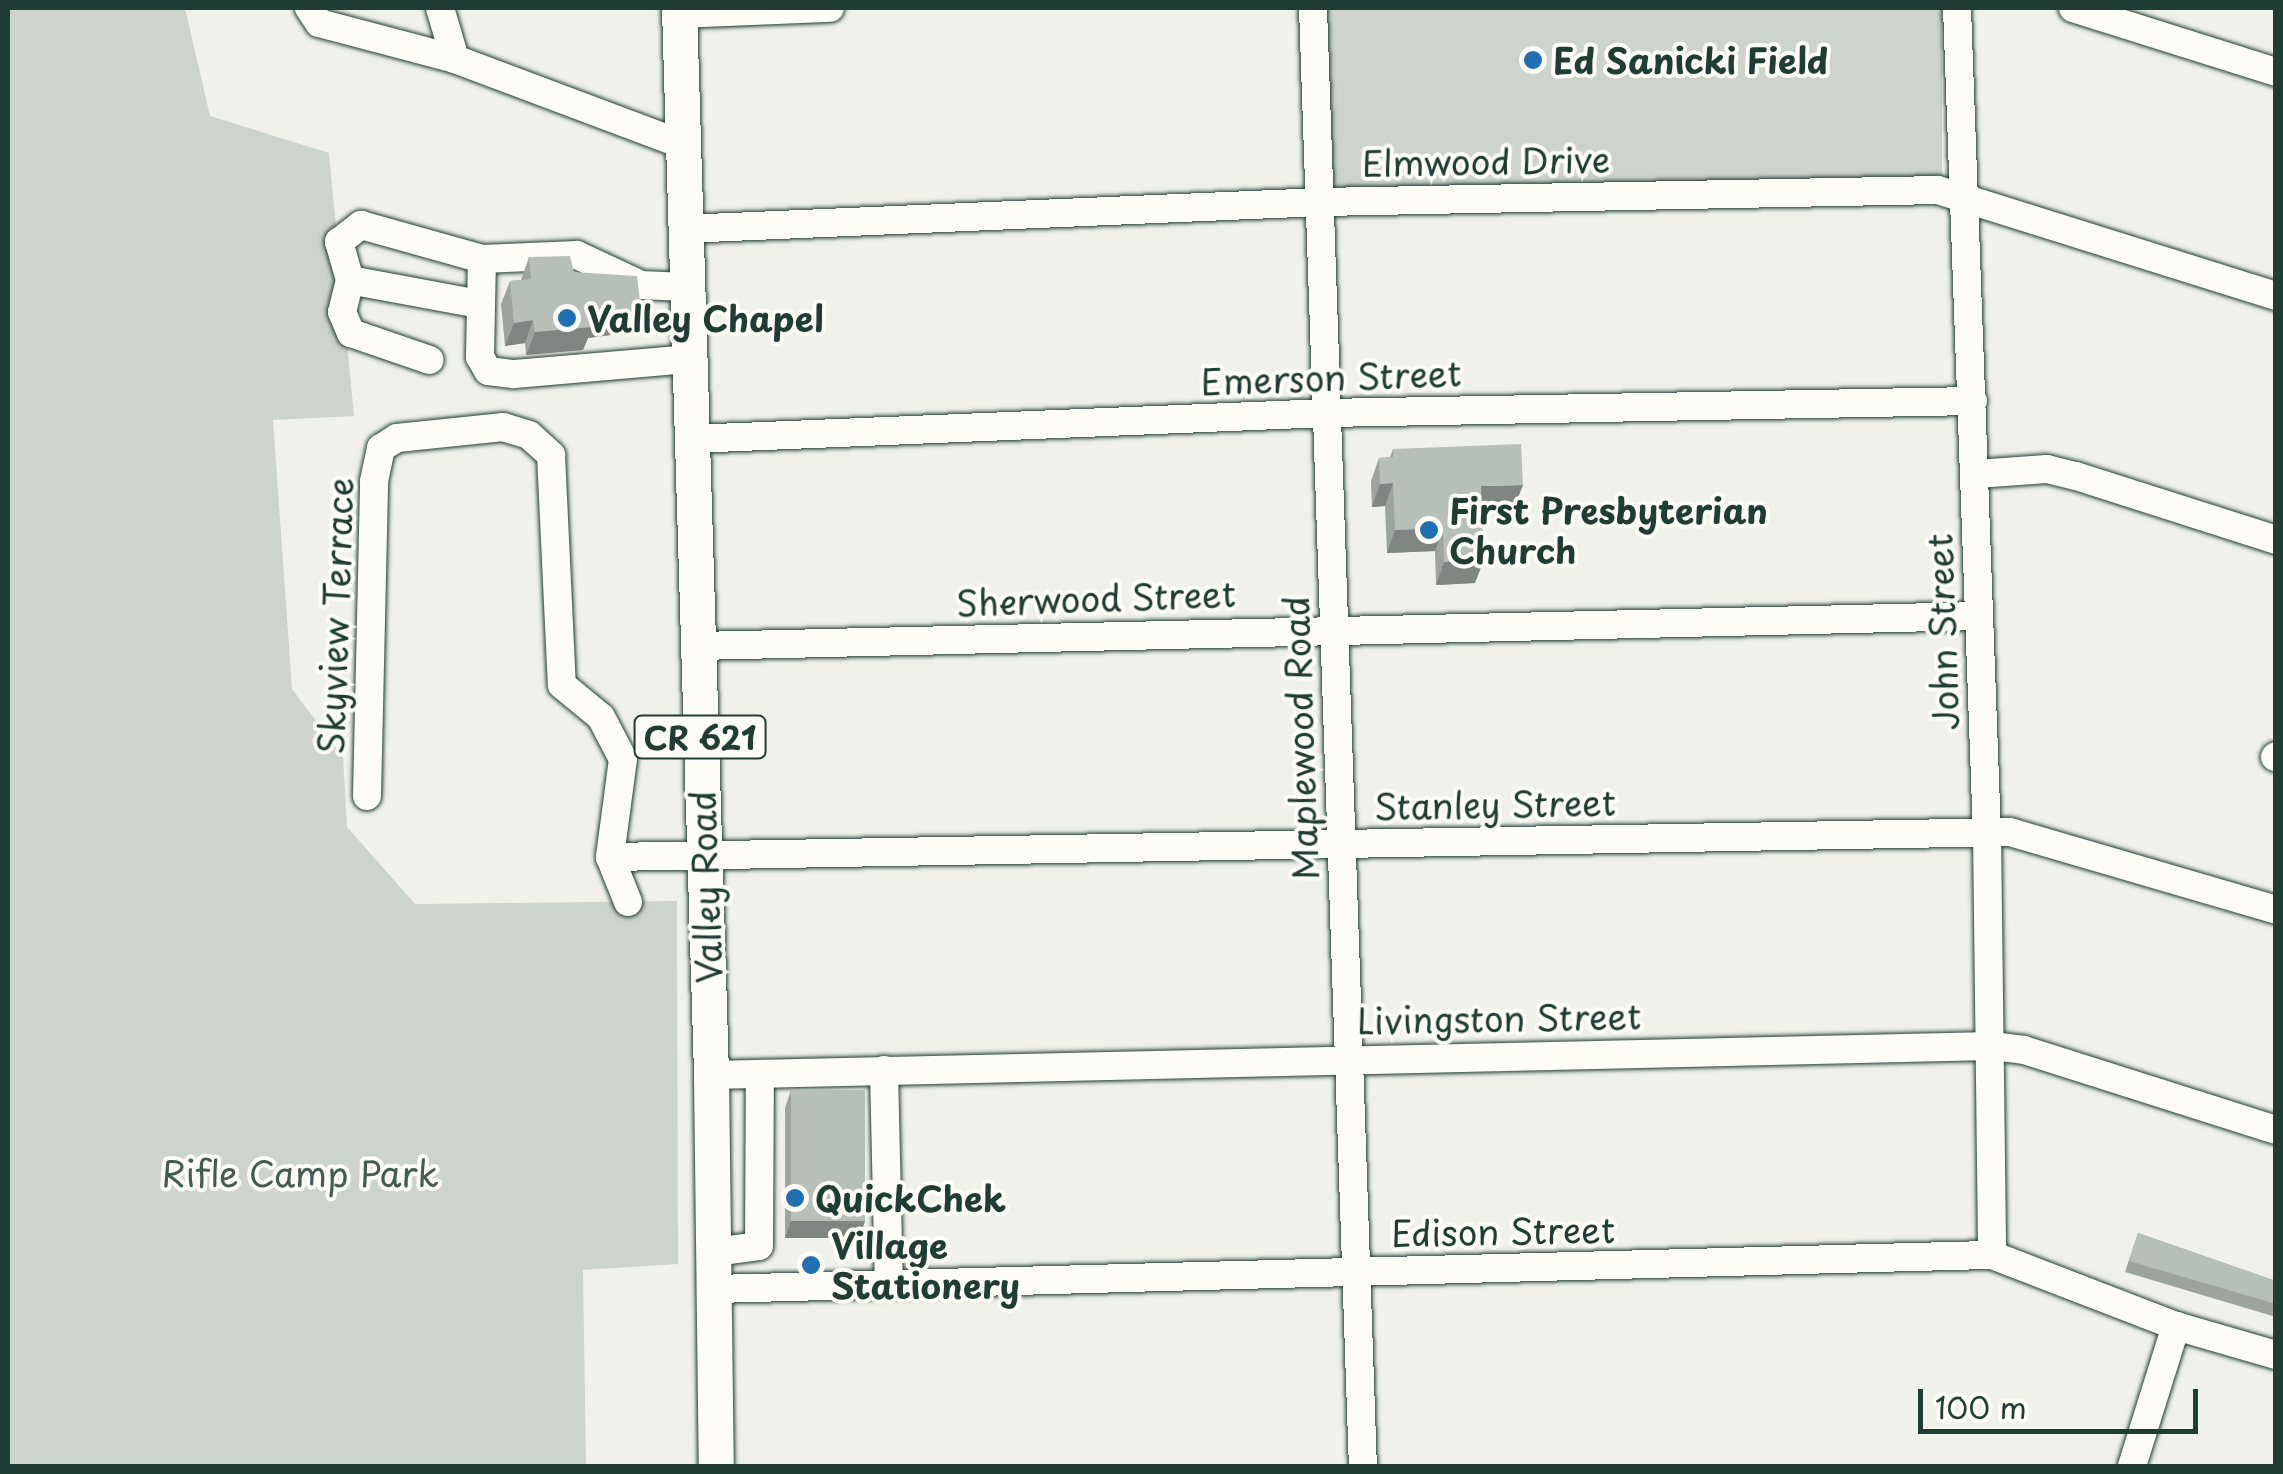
<!DOCTYPE html>
<style>
body{margin:0}
#map{position:relative;width:2283px;height:1474px;overflow:hidden;background:#f0f1eb;font-family:"Playpen Sans",sans-serif}
div>[style]{position:absolute}
.green>*{inset:0;background:#cdd3cd;transform-origin:0 0}
.roads{filter:drop-shadow(0 0 2px #1f3d34) drop-shadow(0 0 2px #1f3d34)}
.minor>*{height:28px;margin:-14px;padding:0 14px;transform-origin:14px;border-radius:14px;background:#fdfcf7}
.major>*{height:35px;margin:-17.5px;padding:0 17.5px;transform-origin:17.5px;border-radius:17.5px;background:#fdfcf7}
.wall>*{inset:0;background:#9da49e}
.shaded-wall>*{inset:0;background:#7f8681}
.building>*{inset:0;background:#b6bfb8;transform-origin:0 0}
.dots>*{width:28px;height:28px;translate:-50% -50%;box-sizing:border-box;border:5px solid #fdfcf7;border-radius:50%}
span{translate:-50% -50%;white-space:nowrap;text-align:center;line-height:1.15;-webkit-text-stroke:8px #fdfcf7;paint-order:stroke}
.shield-label span{padding:2px 8px;background:#fdfcf7;border:2px solid;border-radius:8px;-webkit-text-stroke-width:0}
.shield-label{font-size:32px;color:#1f3d34;font-weight:700}
.poi-label{font-size:35px;color:#1f3d34;font-weight:700}
.left{translate:0 -50%;text-align:left}
.street-label{font-size:35px;color:#1f3d34}
.park-label{font-size:35px;color:#425b53}
.frame{position:absolute;inset:0;border:10px solid #1f3d34;pointer-events:none}
.scale{position:absolute;left:1918px;top:1389px;width:280px;height:45px;box-sizing:border-box;border:5px solid #1f3d34;border-top:0;padding-left:12px;font-size:30px;line-height:35px;white-space:nowrap;color:#1f3d34;-webkit-text-stroke:8px #fdfcf7;paint-order:stroke}
</style>
<div id="map">
<div class="green">
<i style="clip-path:polygon(8px 8px,185px 8px,210px 116px,329px 153px,354px 416px,273px 420px,292px 689px,343px 757px,347px 827px,415px 904px,677px 901px,678px 1264px,583px 1270px,586px 1466px,8px 1466px)"></i>
<i style="left:1326px;top:8px;width:616px;height:179px"></i>
</div>
<div class="roads">
<div class="minor">
<i style="left:309px;top:8px;width:18px;rotate:56deg"></i>
<i style="left:319px;top:23px;width:141px;rotate:14.8deg"></i>
<i style="left:455px;top:59px;width:238px;rotate:20.6deg"></i>
<i style="left:440px;top:8px;width:53px;rotate:73.6deg"></i>
<i style="left:1313px;top:8px;width:1459px;rotate:88.04deg"></i>
<i style="left:1957px;top:8px;width:826px;rotate:87.92deg"></i>
<i style="left:1987px;top:833px;width:422px;rotate:89.3deg"></i>
<i style="left:2073px;top:8px;width:213px;rotate:17.5deg"></i>
<i style="left:679px;top:14px;width:151px;rotate:-2.3deg"></i>
<i style="left:683px;top:229px;width:639px;rotate:-2.42deg"></i>
<i style="left:1321px;top:202px;width:617px;rotate:-1.11deg"></i>
<i style="left:1938px;top:190px;width:354px;rotate:17.4deg"></i>
<i style="left:350px;top:280px;width:33px;rotate:104deg"></i>
<i style="left:342px;top:312px;width:23px;rotate:67deg"></i>
<i style="left:351px;top:333px;width:83px;rotate:18.9deg"></i>
<i style="left:685px;top:287px;width:44px;rotate:-177.4deg"></i>
<i style="left:641px;top:285px;width:71px;rotate:-154.9deg"></i>
<i style="left:577px;top:255px;width:95px;rotate:177.6deg"></i>
<i style="left:482px;top:259px;width:98px;rotate:91.2deg"></i>
<i style="left:480px;top:357px;width:16px;rotate:60deg"></i>
<i style="left:488px;top:371px;width:26px;rotate:7deg"></i>
<i style="left:514px;top:374px;width:175px;rotate:-4.9deg"></i>
<i style="left:479px;top:304px;width:131px;rotate:-169.5deg"></i>
<i style="left:350px;top:280px;width:40px;rotate:-106deg"></i>
<i style="left:339px;top:242px;width:28px;rotate:-38deg"></i>
<i style="left:361px;top:225px;width:126px;rotate:15.7deg"></i>
<i style="left:691px;top:439px;width:636px;rotate:-2.34deg"></i>
<i style="left:1326px;top:413px;width:647px;rotate:-1.06deg"></i>
<i style="left:1976px;top:474px;width:71px;rotate:-4deg"></i>
<i style="left:2047px;top:469px;width:30px;rotate:14deg"></i>
<i style="left:2076px;top:476px;width:210px;rotate:17.7deg"></i>
<i style="left:698px;top:646px;width:1279px;rotate:-1.34deg"></i>
<i style="left:2275px;top:757px;width:1px;rotate:-45deg"></i>
<i style="left:367px;top:796px;width:315px;rotate:-88.7deg"></i>
<i style="left:374px;top:481px;width:34px;rotate:-78deg"></i>
<i style="left:381px;top:448px;width:19px;rotate:-32deg"></i>
<i style="left:397px;top:438px;width:107px;rotate:-5.9deg"></i>
<i style="left:503px;top:427px;width:27px;rotate:17deg"></i>
<i style="left:529px;top:435px;width:30px;rotate:42deg"></i>
<i style="left:551px;top:455px;width:230px;rotate:87.3deg"></i>
<i style="left:562px;top:685px;width:50px;rotate:39.4deg"></i>
<i style="left:601px;top:717px;width:47px;rotate:62.4deg"></i>
<i style="left:623px;top:759px;width:99px;rotate:97.6deg"></i>
<i style="left:628px;top:902px;width:48px;rotate:-111.8deg"></i>
<i style="left:610px;top:857px;width:1400px;rotate:-1.02deg"></i>
<i style="left:2010px;top:832px;width:277px;rotate:16.3deg"></i>
<i style="left:884px;top:1070px;width:214px;rotate:88.7deg"></i>
<i style="left:711px;top:1075px;width:1281px;rotate:-1.3deg"></i>
<i style="left:1992px;top:1046px;width:32px;rotate:7deg"></i>
<i style="left:2024px;top:1050px;width:264px;rotate:17.6deg"></i>
<i style="left:714px;top:1252px;width:45px;rotate:-7.6deg"></i>
<i style="left:759px;top:1246px;width:172px;rotate:-89.7deg"></i>
<i style="left:715px;top:1289px;width:1277px;rotate:-1.53deg"></i>
<i style="left:1992px;top:1255px;width:197px;rotate:21.1deg"></i>
<i style="left:2176px;top:1326px;width:104px;rotate:16.2deg"></i>
<i style="left:2132px;top:1466px;width:147px;rotate:-72.6deg"></i>
</div>
<div class="major">
<i style="left:679px;top:8px;width:1067px;rotate:88.28deg"></i>
<i style="left:711px;top:1075px;width:391px;rotate:89.3deg"></i>
</div>
</div>
<div class="wall">
<i style="clip-path:polygon(529px 257px,574px 272px,641px 309px,633px 332px,588px 338px,583px 350px,526px 355px,525px 343px,505px 346px,501px 304px,510px 281px,521px 280px)"></i>
<i style="clip-path:polygon(1393px 449px,1514px 508px,1482px 509px,1475px 583px,1436px 585px,1435px 551px,1387px 553px,1385px 506px,1372px 507px,1371px 481px,1379px 458px,1390px 457px)"></i>
<i style="clip-path:polygon(791px 1090px,865px 1221px,859px 1238px,785px 1238px,785px 1108px)"></i>
<i style="clip-path:polygon(2138px 1233px,2276px 1281px,2276px 1317px,2125px 1272px)"></i>
</div>
<div class="shaded-wall">
<i style="clip-path:polygon(641px 309px,633px 332px,588px 338px,583px 350px,526px 355px,535px 332px,590px 316px)"></i>
<i style="clip-path:polygon(533px 320px,525px 343px,505px 346px,514px 323px)"></i>
<i style="clip-path:polygon(1393px 483px,1385px 506px,1372px 507px,1380px 484px)"></i>
<i style="clip-path:polygon(1523px 485px,1514px 508px,1473px 509px,1481px 486px)"></i>
<i style="clip-path:polygon(1443px 528px,1435px 551px,1387px 553px,1395px 530px)"></i>
<i style="clip-path:polygon(1484px 560px,1475px 583px,1436px 585px,1444px 562px)"></i>
<i style="clip-path:polygon(791px 1221px,865px 1221px,859px 1238px,785px 1238px)"></i>
</div>
<div class="building">
<i style="clip-path:polygon(570px 256px,574px 272px,637px 276px,641px 309px,590px 316px,592px 327px,535px 332px,533px 320px,514px 323px,510px 281px,531px 279px,529px 257px)"></i>
<i style="clip-path:polygon(1521px 444px,1523px 485px,1481px 486px,1484px 560px,1444px 562px,1443px 528px,1395px 530px,1393px 483px,1380px 484px,1379px 458px,1393px 457px,1393px 449px)"></i>
<i style="left:791px;top:1090px;width:74px;height:131px"></i>
<i style="clip-path:polygon(2138px 1233px,2276px 1281px,2276px 1304px,2129px 1261px)"></i>
</div>
<div class="dots">
<i style="left:1533px;top:60px;background:#1f6fb2"></i>
<i style="left:567px;top:318px;background:#1f6fb2"></i>
<i style="left:1429px;top:530px;background:#1f6fb2"></i>
<i style="left:795px;top:1198px;background:#1f6fb2"></i>
<i style="left:811px;top:1265px;background:#1f6fb2"></i>
</div>
<div class="shield-label">
<span style="left:700px;top:737px">CR 621</span>
</div>
<div class="poi-label">
<span class="left" style="left:1553px;top:60px">Ed Sanicki Field</span>
<span class="left" style="left:587px;top:318px">Valley Chapel</span>
<span class="left" style="left:1449px;top:530px">First Presbyterian<br>Church</span>
<span class="left" style="left:815px;top:1198px">QuickChek</span>
<span class="left" style="left:831px;top:1265px">Village<br>Stationery</span>
</div>
<div class="street-label">
<span style="left:1486px;top:161px;rotate:-1deg">Elmwood Drive</span>
<span style="left:1331px;top:377px;rotate:-2deg">Emerson Street</span>
<span style="left:1096px;top:598px;rotate:-2deg">Sherwood Street</span>
<span style="left:335px;top:616px;rotate:-88deg">Skyview Terrace</span>
<span style="left:1942px;top:632px;rotate:-92deg">John Street</span>
<span style="left:1300px;top:738px;rotate:-92deg">Maplewood Road</span>
<span style="left:1495px;top:804px;rotate:-1deg">Stanley Street</span>
<span style="left:705px;top:887px;rotate:-92deg">Valley Road</span>
<span style="left:1499px;top:1018px;rotate:-1deg">Livingston Street</span>
<span style="left:1503px;top:1231px;rotate:-1deg">Edison Street</span>
</div>
<div class="park-label">
<span style="left:300px;top:1173px">Rifle Camp Park</span>
</div>
<div class="frame"></div>
<div class="scale">100 m</div>
</div>
